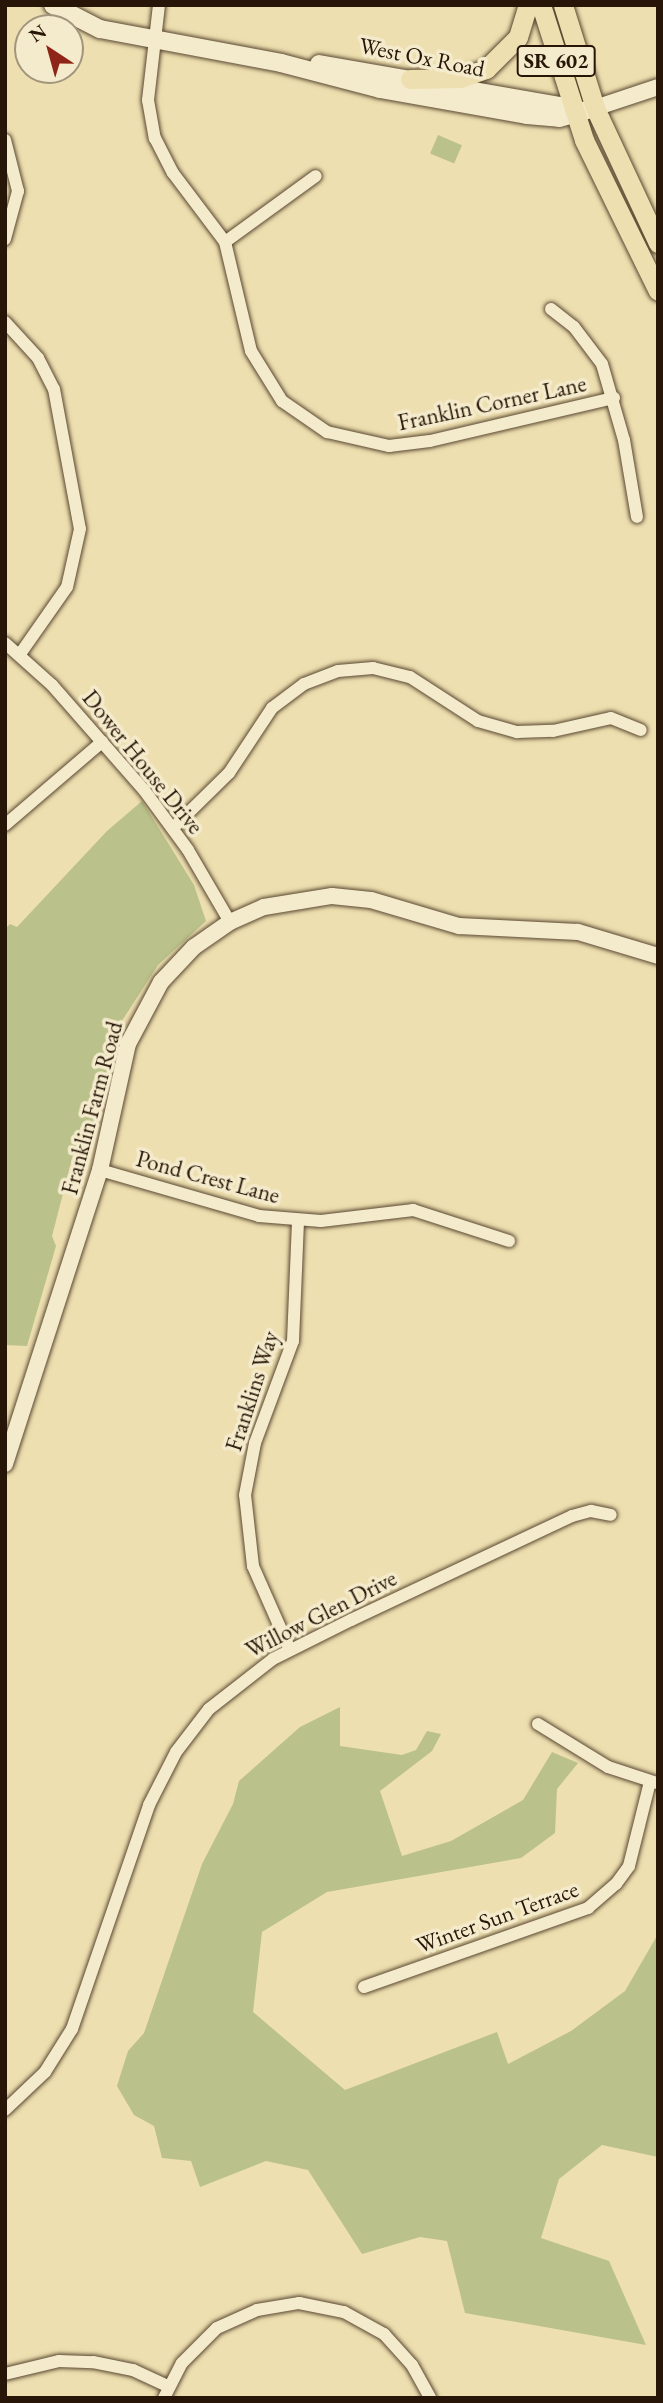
<!DOCTYPE html>
<style>
body{margin:0}
#map{position:relative;width:663px;height:2403px;overflow:hidden;background:#eedfb0;font-family:"EB Garamond",serif}
div>[style]{position:absolute}
.green>*{inset:0;background:#bac18a;transform-origin:0 0}
.roads{filter:drop-shadow(0 0 2px #594831) drop-shadow(0 0 2px #594831)}
.minor>*{height:12px;margin:-6px;padding:0 6px;transform-origin:6px;border-radius:6px;background:#f4eacc}
.tertiary>*{height:16px;margin:-8px;padding:0 8px;transform-origin:8px;border-radius:8px;background:#f4eacc}
.secondary>*{height:18px;margin:-9px;padding:0 9px;transform-origin:9px;border-radius:9px;background:#f4eacc}
.primary>*{height:19px;margin:-9.5px;padding:0 9.5px;transform-origin:9.5px;border-radius:9.5px;background:#eedfb0}
span{translate:-50% -50%;white-space:nowrap;text-align:center;line-height:1.15;-webkit-text-stroke:7px #f4eacc;paint-order:stroke}
.shield-label span{padding:2px 5px;background:#f4eacc;border:2px solid;border-radius:5px;-webkit-text-stroke-width:0}
.shield-label{font-size:21px;color:#271607;font-weight:700}
.street-label{font-size:23px;color:#271607}
.frame{position:absolute;inset:0;border:7px solid #271607;pointer-events:none}
.north{position:absolute;left:14px;top:14px;width:70px;height:70px;box-sizing:border-box;background:#f4eacc;border:2px solid #a2957d;border-radius:50%;rotate:324deg;font-size:19px;font-weight:700;line-height:28px;text-align:center;color:#271607}
.north::after{content:'';display:block;margin:auto;width:24px;height:32px;background:#8f2418;clip-path:polygon(50% 0,100% 100%,50% 72%,0 100%)}
</style>
<div id="map">
<div class="green">
<i style="left:438px;top:135px;width:26px;height:20px;rotate:23deg"></i>
<i style="clip-path:polygon(142px 801px,194px 885px,206px 921px,158px 965px,118px 1027px,95px 1136px,84px 1149px,74px 1151px,52px 1236px,56px 1246px,27px 1346px,5px 1345px,5px 929px,10px 924px,17px 927px,107px 831px)"></i>
<i style="clip-path:polygon(340px 1707px,340px 1746px,402px 1755px,416px 1750px,427px 1731px,441px 1734px,432px 1751px,380px 1791px,402px 1856px,451px 1841px,523px 1800px,552px 1752px,578px 1763px,557px 1789px,555px 1833px,521px 1858px,327px 1892px,262px 1932px,253px 2012px,345px 2090px,497px 2032px,508px 2064px,571px 2031px,625px 1991px,658px 1934px,658px 2157px,602px 2145px,559px 2179px,541px 2238px,609px 2261px,646px 2345px,465px 2313px,447px 2241px,420px 2237px,362px 2254px,308px 2170px,266px 2161px,200px 2187px,191px 2161px,162px 2158px,154px 2126px,134px 2115px,117px 2086px,128px 2051px,144px 2033px,202px 1864px,233px 1804px,239px 1781px,300px 1727px)"></i>
</div>
<div class="roads">
<div class="minor">
<i style="left:159px;top:5px;width:96px;rotate:96.6deg"></i>
<i style="left:148px;top:100px;width:39px;rotate:80deg"></i>
<i style="left:155px;top:138px;width:39px;rotate:63deg"></i>
<i style="left:173px;top:173px;width:86px;rotate:53deg"></i>
<i style="left:225px;top:242px;width:112px;rotate:76.6deg"></i>
<i style="left:251px;top:351px;width:59px;rotate:58.2deg"></i>
<i style="left:282px;top:401px;width:55px;rotate:34.6deg"></i>
<i style="left:327px;top:432px;width:64px;rotate:12.7deg"></i>
<i style="left:389px;top:446px;width:41px;rotate:-7deg"></i>
<i style="left:430px;top:441px;width:189px;rotate:-13.2deg"></i>
<i style="left:5px;top:140px;width:53px;rotate:75.7deg"></i>
<i style="left:18px;top:191px;width:50px;rotate:105.2deg"></i>
<i style="left:225px;top:242px;width:112px;rotate:-36deg"></i>
<i style="left:551px;top:309px;width:29px;rotate:38deg"></i>
<i style="left:574px;top:327px;width:46px;rotate:52.9deg"></i>
<i style="left:602px;top:364px;width:79px;rotate:73.9deg"></i>
<i style="left:624px;top:440px;width:78px;rotate:80.4deg"></i>
<i style="left:5px;top:322px;width:49px;rotate:47.5deg"></i>
<i style="left:38px;top:358px;width:35px;rotate:63deg"></i>
<i style="left:54px;top:389px;width:142px;rotate:79.5deg"></i>
<i style="left:80px;top:529px;width:59px;rotate:102.6deg"></i>
<i style="left:67px;top:587px;width:82px;rotate:125deg"></i>
<i style="left:5px;top:643px;width:63px;rotate:41.8deg"></i>
<i style="left:52px;top:685px;width:140px;rotate:48.8deg"></i>
<i style="left:144px;top:790px;width:74px;rotate:53.7deg"></i>
<i style="left:188px;top:850px;width:83px;rotate:59.7deg"></i>
<i style="left:5px;top:825px;width:128px;rotate:-40.6deg"></i>
<i style="left:173px;top:828px;width:78px;rotate:-44.5deg"></i>
<i style="left:229px;top:773px;width:78px;rotate:-56.5deg"></i>
<i style="left:272px;top:708px;width:40px;rotate:-37deg"></i>
<i style="left:304px;top:684px;width:36px;rotate:-21deg"></i>
<i style="left:338px;top:671px;width:35px;rotate:-5deg"></i>
<i style="left:373px;top:668px;width:38px;rotate:14deg"></i>
<i style="left:410px;top:677px;width:81px;rotate:32.9deg"></i>
<i style="left:478px;top:721px;width:41px;rotate:15.8deg"></i>
<i style="left:517px;top:732px;width:36px;rotate:-2deg"></i>
<i style="left:553px;top:731px;width:59px;rotate:-12.6deg"></i>
<i style="left:611px;top:718px;width:32px;rotate:22deg"></i>
<i style="left:100px;top:1170px;width:166px;rotate:16.1deg"></i>
<i style="left:259px;top:1216px;width:62px;rotate:4.6deg"></i>
<i style="left:321px;top:1221px;width:93px;rotate:-6.8deg"></i>
<i style="left:413px;top:1210px;width:101px;rotate:17.9deg"></i>
<i style="left:290px;top:1650px;width:92px;rotate:-113.8deg"></i>
<i style="left:253px;top:1566px;width:71px;rotate:-96.4deg"></i>
<i style="left:245px;top:1495px;width:53px;rotate:-79.1deg"></i>
<i style="left:255px;top:1443px;width:109px;rotate:-69.6deg"></i>
<i style="left:293px;top:1341px;width:120px;rotate:-87.6deg"></i>
<i style="left:538px;top:1724px;width:82px;rotate:31.6deg"></i>
<i style="left:608px;top:1767px;width:52px;rotate:18.1deg"></i>
<i style="left:364px;top:1987px;width:238px;rotate:-19.4deg"></i>
<i style="left:588px;top:1908px;width:37px;rotate:-41deg"></i>
<i style="left:616px;top:1884px;width:22px;rotate:-54deg"></i>
<i style="left:629px;top:1866px;width:87px;rotate:-76deg"></i>
<i style="left:5px;top:2110px;width:55px;rotate:-43.5deg"></i>
<i style="left:45px;top:2072px;width:51px;rotate:-57.9deg"></i>
<i style="left:72px;top:2029px;width:237px;rotate:-71deg"></i>
<i style="left:149px;top:1805px;width:59px;rotate:-63deg"></i>
<i style="left:176px;top:1752px;width:54px;rotate:-52.5deg"></i>
<i style="left:209px;top:1709px;width:81px;rotate:-38deg"></i>
<i style="left:273px;top:1659px;width:87px;rotate:-26.6deg"></i>
<i style="left:351px;top:1620px;width:244px;rotate:-25.2deg"></i>
<i style="left:572px;top:1516px;width:20px;rotate:-15deg"></i>
<i style="left:591px;top:1511px;width:20px;rotate:11deg"></i>
<i style="left:5px;top:2374px;width:56px;rotate:-13.5deg"></i>
<i style="left:59px;top:2361px;width:34px;rotate:2deg"></i>
<i style="left:93px;top:2362px;width:41px;rotate:11.3deg"></i>
<i style="left:133px;top:2370px;width:38px;rotate:25deg"></i>
<i style="left:164px;top:2398px;width:39px;rotate:-63deg"></i>
<i style="left:182px;top:2363px;width:49px;rotate:-45deg"></i>
<i style="left:217px;top:2328px;width:44px;rotate:-24.2deg"></i>
<i style="left:257px;top:2310px;width:43px;rotate:-9.5deg"></i>
<i style="left:299px;top:2303px;width:46px;rotate:11.3deg"></i>
<i style="left:344px;top:2312px;width:46px;rotate:28.8deg"></i>
<i style="left:384px;top:2334px;width:42px;rotate:47.9deg"></i>
<i style="left:412px;top:2365px;width:38px;rotate:61deg"></i>
</div>
<div class="tertiary">
<i style="left:595px;top:108px;width:66px;rotate:-18.4deg"></i>
<i style="left:5px;top:1464px;width:309px;rotate:-72.1deg"></i>
<i style="left:100px;top:1170px;width:129px;rotate:-77.5deg"></i>
<i style="left:128px;top:1044px;width:70px;rotate:-62deg"></i>
<i style="left:161px;top:982px;width:48px;rotate:-46.7deg"></i>
<i style="left:194px;top:947px;width:44px;rotate:-34.8deg"></i>
<i style="left:230px;top:922px;width:37px;rotate:-24deg"></i>
<i style="left:264px;top:907px;width:69px;rotate:-9.2deg"></i>
<i style="left:332px;top:896px;width:39px;rotate:6deg"></i>
<i style="left:371px;top:900px;width:92px;rotate:16.5deg"></i>
<i style="left:459px;top:926px;width:119px;rotate:2.9deg"></i>
<i style="left:578px;top:932px;width:84px;rotate:16.7deg"></i>
</div>
<div class="secondary">
<i style="left:53px;top:5px;width:53px;rotate:27.1deg"></i>
<i style="left:100px;top:29px;width:184px;rotate:10.6deg"></i>
<i style="left:281px;top:63px;width:102px;rotate:14.7deg"></i>
<i style="left:380px;top:89px;width:149px;rotate:10deg"></i>
<i style="left:527px;top:115px;width:32px;rotate:5deg"></i>
<i style="left:559px;top:118px;width:37px;rotate:-16deg"></i>
<i style="left:319px;top:64px;width:245px;rotate:9.9deg"></i>
</div>
<div class="primary">
<i style="left:541px;top:5px;width:142px;rotate:72.3deg"></i>
<i style="left:584px;top:140px;width:168px;rotate:63.9deg"></i>
<i style="left:563px;top:5px;width:108px;rotate:72.7deg"></i>
<i style="left:595px;top:108px;width:149px;rotate:65deg"></i>
<i style="left:410px;top:79px;width:50px;rotate:-1.1deg"></i>
<i style="left:460px;top:78px;width:28px;rotate:-19deg"></i>
<i style="left:486px;top:69px;width:45px;rotate:-45deg"></i>
<i style="left:518px;top:37px;width:34px;rotate:-73deg"></i>
</div>
</div>
<div class="shield-label">
<span style="left:556px;top:61px">SR 602</span>
</div>
<div class="street-label">
<span style="left:422px;top:57px;rotate:11deg">West Ox Road</span>
<span style="left:492px;top:403px;rotate:-12deg">Franklin Corner Lane</span>
<span style="left:143px;top:762px;rotate:51deg">Dower House Drive</span>
<span style="left:92px;top:1108px;rotate:-75deg">Franklin Farm Road</span>
<span style="left:208px;top:1177px;rotate:15deg">Pond Crest Lane</span>
<span style="left:252px;top:1391px;rotate:-72deg">Franklins Way</span>
<span style="left:321px;top:1614px;rotate:-27deg">Willow Glen Drive</span>
<span style="left:497px;top:1917px;rotate:-20deg">Winter Sun Terrace</span>
</div>
<div class="frame"></div>
<div class="north">N</div>
</div>
